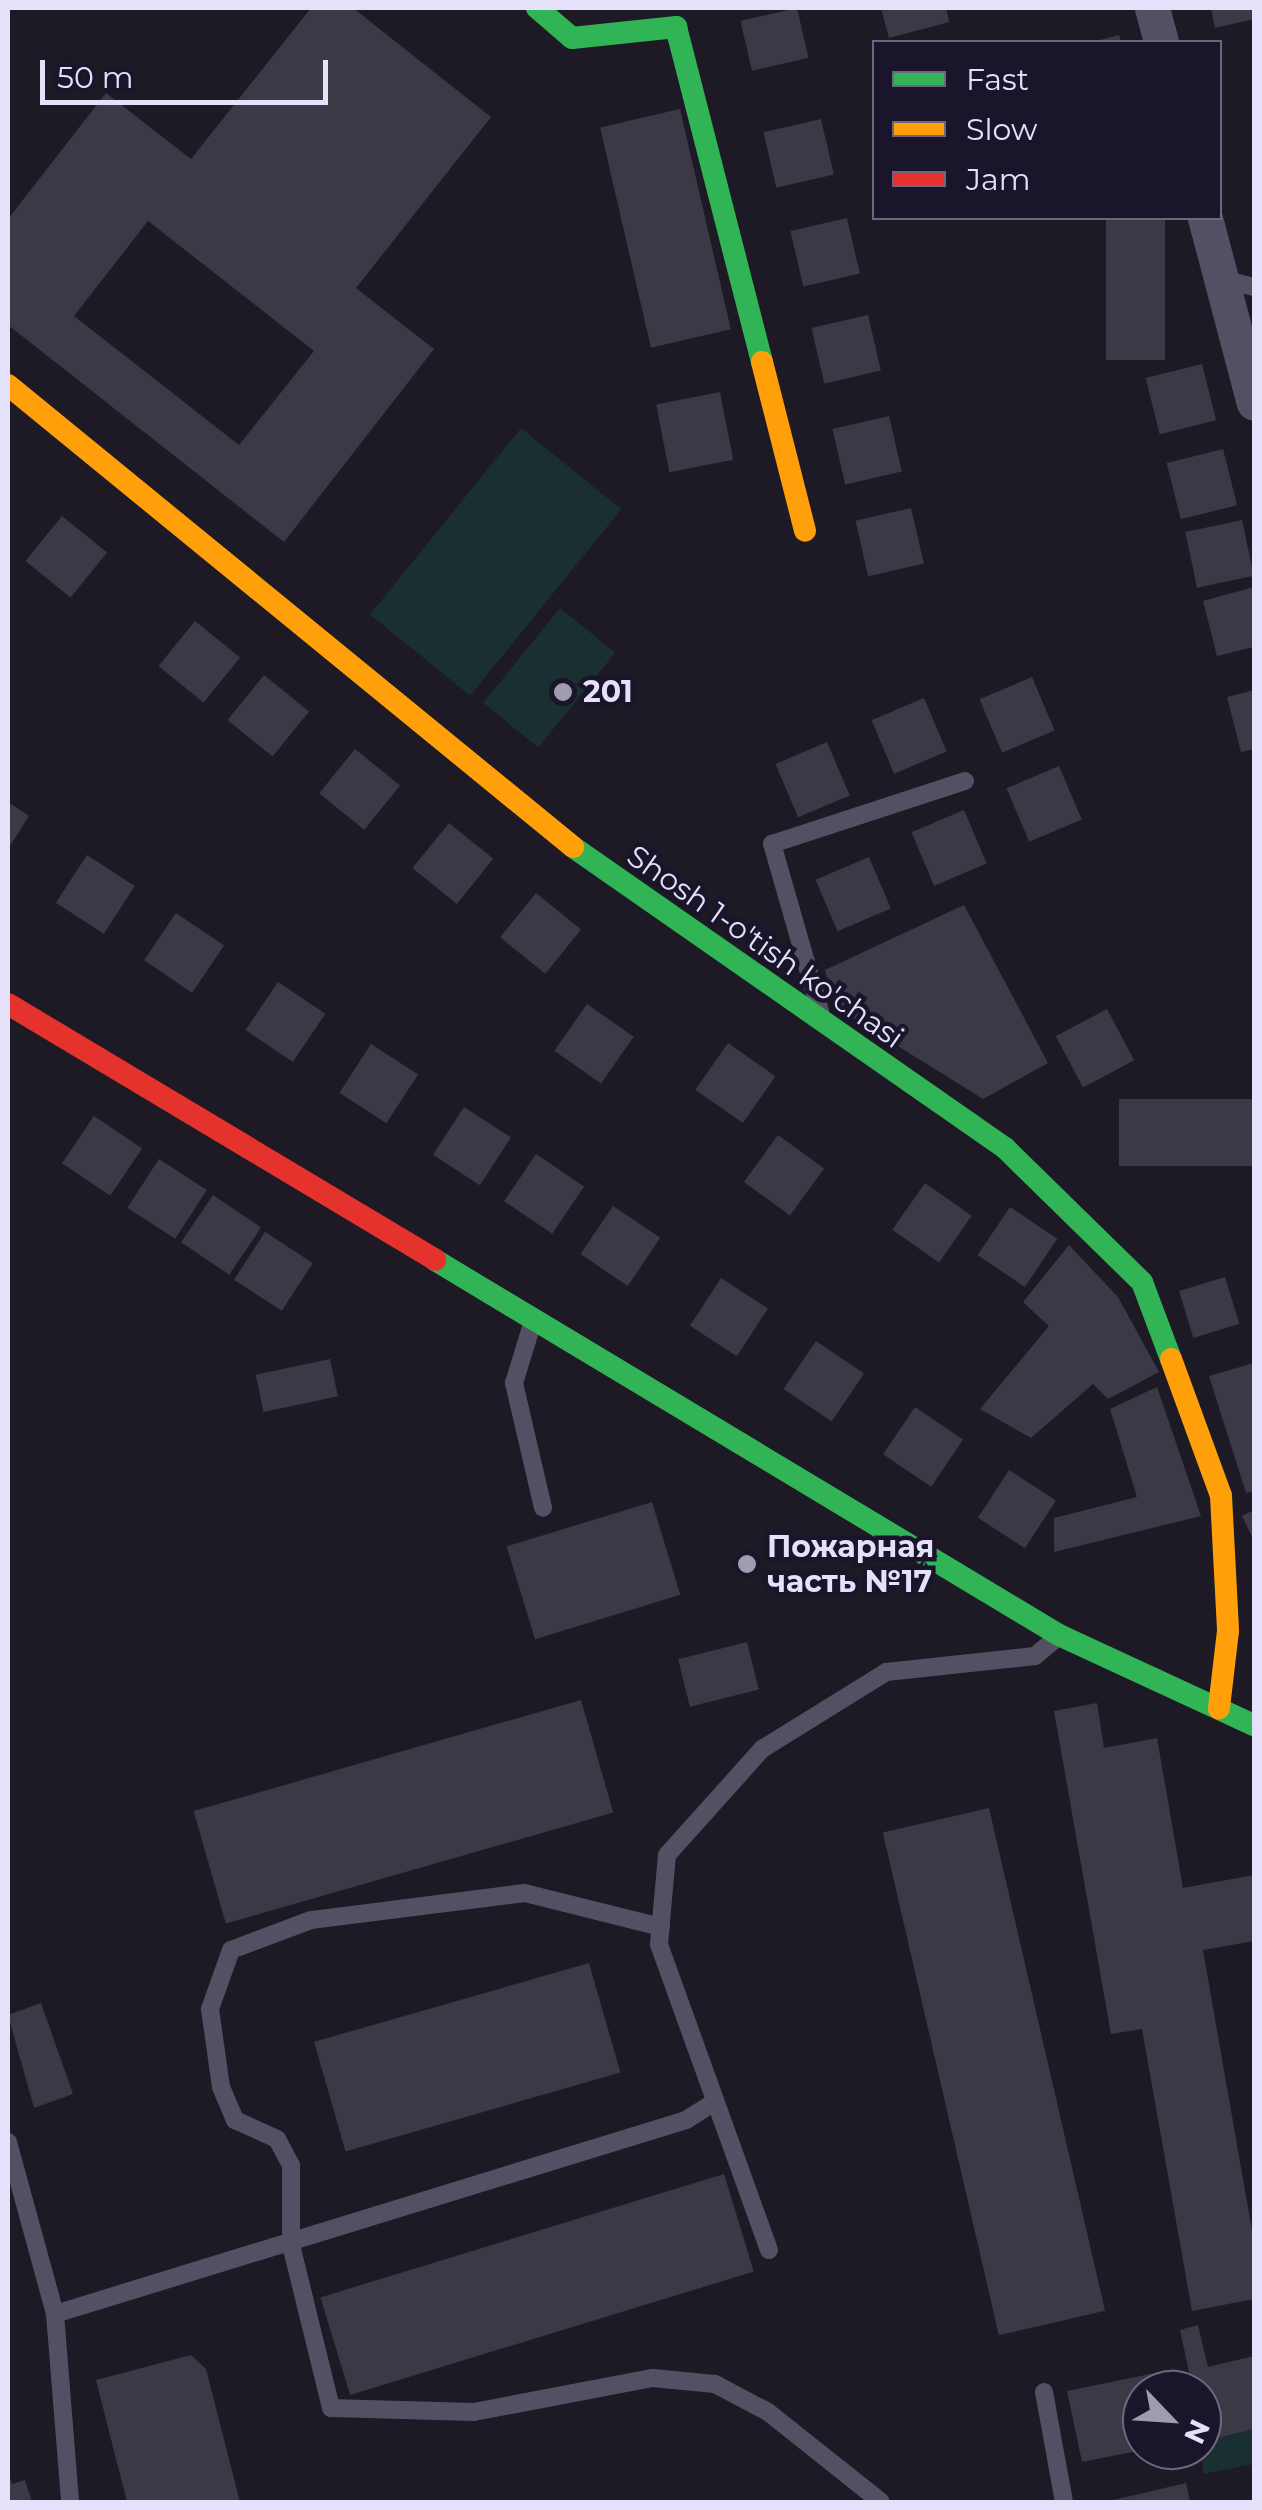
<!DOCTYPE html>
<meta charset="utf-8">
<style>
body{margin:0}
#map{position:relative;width:1262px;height:2510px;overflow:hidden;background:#1d1a25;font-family:Montserrat,sans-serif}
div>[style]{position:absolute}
.green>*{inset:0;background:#192f31;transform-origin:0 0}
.building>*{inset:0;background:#3c3946;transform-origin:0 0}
.lane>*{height:18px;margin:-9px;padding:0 9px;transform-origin:9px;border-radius:9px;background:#535064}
.street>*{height:35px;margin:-17.5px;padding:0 17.5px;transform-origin:17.5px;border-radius:17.5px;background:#535064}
.fast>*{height:22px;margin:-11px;padding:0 11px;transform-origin:11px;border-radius:11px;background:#30b455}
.slow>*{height:22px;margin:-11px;padding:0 11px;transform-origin:11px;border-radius:11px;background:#ff9f0a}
.jam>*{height:22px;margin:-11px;padding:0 11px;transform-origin:11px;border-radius:11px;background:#e5322d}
.dots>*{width:28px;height:28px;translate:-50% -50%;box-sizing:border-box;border:5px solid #1a152a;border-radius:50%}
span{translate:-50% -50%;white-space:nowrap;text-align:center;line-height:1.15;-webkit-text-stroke:9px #1a152a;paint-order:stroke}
.poi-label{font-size:30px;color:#e6e1fb;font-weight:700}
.left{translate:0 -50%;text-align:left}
.street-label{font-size:30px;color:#e6e1fb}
.frame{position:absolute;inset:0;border:10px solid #e6e1fb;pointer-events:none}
.legend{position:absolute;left:872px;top:40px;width:350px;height:180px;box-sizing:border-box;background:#1a152a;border:2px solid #6c677e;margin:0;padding:12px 18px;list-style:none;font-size:30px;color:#e6e1fb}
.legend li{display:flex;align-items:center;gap:20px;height:50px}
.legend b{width:50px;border:2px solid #6c677e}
.north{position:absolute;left:1122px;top:2370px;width:100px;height:100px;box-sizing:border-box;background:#1a152a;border:2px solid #6c677e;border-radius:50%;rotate:115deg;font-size:28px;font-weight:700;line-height:40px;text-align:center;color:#e6e1fb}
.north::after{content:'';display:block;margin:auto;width:35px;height:45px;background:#a09bb0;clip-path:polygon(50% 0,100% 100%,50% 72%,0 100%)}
.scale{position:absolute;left:40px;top:60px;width:288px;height:45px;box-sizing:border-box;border:5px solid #e6e1fb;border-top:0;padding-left:12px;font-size:30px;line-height:35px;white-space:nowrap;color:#e6e1fb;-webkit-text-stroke:8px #1a152a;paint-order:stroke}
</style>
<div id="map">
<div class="green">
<i style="left:521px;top:428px;width:129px;height:240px;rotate:39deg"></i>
<i style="left:560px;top:608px;width:71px;height:122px;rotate:39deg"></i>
<i style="clip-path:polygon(1254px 2429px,1254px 2464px,1203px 2474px,1202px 2442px)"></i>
</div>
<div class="building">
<i style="clip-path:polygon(evenodd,311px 8px,353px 8px,491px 117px,356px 288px,434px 349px,284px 542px,8px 325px,8px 219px,106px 93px,191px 159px,311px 8px,148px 221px,314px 351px,239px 445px,74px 316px,148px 221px)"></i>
<i style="left:797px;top:8px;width:51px;height:58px;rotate:77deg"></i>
<i style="clip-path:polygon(881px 8px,946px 8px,949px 22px,889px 38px)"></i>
<i style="clip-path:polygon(1211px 8px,1254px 8px,1254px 19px,1215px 28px)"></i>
<i style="clip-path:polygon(1119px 35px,1121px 42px,1096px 42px,1096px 41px)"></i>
<i style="left:680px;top:109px;width:226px;height:82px;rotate:77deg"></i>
<i style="left:821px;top:119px;width:57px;height:59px;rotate:77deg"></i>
<i style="left:847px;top:218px;width:57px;height:58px;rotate:77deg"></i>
<i style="left:1106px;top:218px;width:59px;height:142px"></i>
<i style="left:868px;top:315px;width:57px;height:58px;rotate:77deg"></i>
<i style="left:1202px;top:364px;width:58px;height:58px;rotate:76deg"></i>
<i style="left:720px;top:392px;width:69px;height:65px;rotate:79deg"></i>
<i style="left:889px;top:416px;width:57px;height:58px;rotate:77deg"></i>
<i style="left:1223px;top:449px;width:58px;height:58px;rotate:76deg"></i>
<i style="left:911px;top:508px;width:57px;height:57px;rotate:77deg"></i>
<i style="left:62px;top:516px;width:58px;height:58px;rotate:39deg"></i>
<i style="left:1242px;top:520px;width:57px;height:58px;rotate:78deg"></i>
<i style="clip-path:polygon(1254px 587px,1254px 647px,1217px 656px,1203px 601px)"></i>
<i style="left:195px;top:621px;width:58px;height:58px;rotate:39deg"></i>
<i style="left:264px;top:675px;width:58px;height:58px;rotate:39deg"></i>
<i style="left:1032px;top:677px;width:58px;height:57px;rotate:67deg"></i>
<i style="clip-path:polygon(1254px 690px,1254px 749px,1241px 752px,1227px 697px)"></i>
<i style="left:924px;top:698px;width:58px;height:57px;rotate:67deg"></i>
<i style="left:827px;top:742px;width:58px;height:56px;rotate:67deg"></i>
<i style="left:355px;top:749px;width:58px;height:57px;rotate:39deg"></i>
<i style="left:1059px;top:766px;width:58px;height:57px;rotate:67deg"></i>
<i style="clip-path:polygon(8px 802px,29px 816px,8px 849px)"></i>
<i style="left:964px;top:810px;width:58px;height:57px;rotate:67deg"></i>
<i style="left:449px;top:823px;width:57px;height:58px;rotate:39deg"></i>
<i style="left:87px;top:855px;width:57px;height:57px;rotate:33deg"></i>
<i style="left:869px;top:857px;width:56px;height:58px;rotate:67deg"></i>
<i style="left:536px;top:893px;width:58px;height:57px;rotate:39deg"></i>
<i style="clip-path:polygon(964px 905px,1048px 1063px,983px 1099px,835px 1007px,825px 970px)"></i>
<i style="left:176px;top:913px;width:58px;height:57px;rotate:34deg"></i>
<i style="left:278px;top:982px;width:57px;height:58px;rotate:34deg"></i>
<i style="left:587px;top:1004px;width:57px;height:57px;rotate:35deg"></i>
<i style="left:1107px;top:1009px;width:58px;height:58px;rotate:62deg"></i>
<i style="left:728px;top:1043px;width:58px;height:57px;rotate:35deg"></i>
<i style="left:371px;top:1044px;width:56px;height:58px;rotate:33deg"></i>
<i style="left:1254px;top:1099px;width:67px;height:135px;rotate:90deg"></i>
<i style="left:464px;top:1107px;width:56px;height:57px;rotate:33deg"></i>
<i style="left:94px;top:1116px;width:58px;height:57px;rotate:34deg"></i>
<i style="left:778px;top:1135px;width:57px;height:58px;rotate:36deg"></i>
<i style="left:536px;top:1154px;width:58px;height:57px;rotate:34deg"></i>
<i style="left:159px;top:1159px;width:57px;height:58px;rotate:33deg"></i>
<i style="left:925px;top:1183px;width:57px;height:57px;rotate:35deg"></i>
<i style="left:213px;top:1195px;width:58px;height:57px;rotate:34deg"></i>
<i style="left:613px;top:1206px;width:57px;height:58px;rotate:34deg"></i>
<i style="left:1010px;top:1207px;width:57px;height:58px;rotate:34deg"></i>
<i style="left:265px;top:1232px;width:57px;height:57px;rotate:33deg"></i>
<i style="clip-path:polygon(1069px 1245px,1118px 1297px,1159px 1372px,1108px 1399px,1093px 1384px,1031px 1438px,980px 1409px,1049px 1326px,1023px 1302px)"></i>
<i style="left:1225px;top:1277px;width:49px;height:48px;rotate:73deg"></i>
<i style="left:721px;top:1278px;width:56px;height:57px;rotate:33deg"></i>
<i style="left:816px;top:1341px;width:58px;height:58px;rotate:34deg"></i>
<i style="left:330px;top:1359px;width:38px;height:76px;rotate:78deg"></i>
<i style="clip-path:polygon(1254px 1363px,1254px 1491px,1246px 1493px,1209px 1376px)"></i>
<i style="clip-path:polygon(1157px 1387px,1201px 1516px,1054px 1552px,1054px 1518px,1137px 1497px,1110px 1409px)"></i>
<i style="left:915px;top:1407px;width:58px;height:57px;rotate:34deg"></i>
<i style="left:1009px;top:1470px;width:56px;height:57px;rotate:33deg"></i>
<i style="left:652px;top:1502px;width:97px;height:152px;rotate:73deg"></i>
<i style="clip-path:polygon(1254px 1510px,1254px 1541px,1242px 1516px)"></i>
<i style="left:747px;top:1642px;width:49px;height:71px;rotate:76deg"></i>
<i style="left:581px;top:1700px;width:117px;height:403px;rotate:74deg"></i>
<i style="clip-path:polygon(1097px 1703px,1104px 1748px,1157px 1738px,1183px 1888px,1254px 1875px,1254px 1941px,1203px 1950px,1254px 2242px,1254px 2299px,1192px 2311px,1142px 2029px,1111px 2034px,1054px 1711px)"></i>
<i style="left:989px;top:1808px;width:516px;height:109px;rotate:77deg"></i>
<i style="left:589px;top:1963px;width:114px;height:286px;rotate:74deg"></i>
<i style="clip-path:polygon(41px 2003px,73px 2094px,34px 2108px,8px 2015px)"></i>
<i style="left:724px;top:2174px;width:102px;height:422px;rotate:73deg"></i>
<i style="clip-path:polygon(1198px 2325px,1208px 2367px,1254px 2356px,1254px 2429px,1205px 2441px,1202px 2390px,1193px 2390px,1180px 2330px)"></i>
<i style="clip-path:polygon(191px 2355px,206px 2369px,240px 2502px,127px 2502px,96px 2380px)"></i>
<i style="clip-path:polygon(1175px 2369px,1179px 2390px,1142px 2390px,1142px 2450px,1082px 2462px,1067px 2391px)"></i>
<i style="clip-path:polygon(8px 2471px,12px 2484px,25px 2480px,32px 2502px,8px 2502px)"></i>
<i style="clip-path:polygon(1186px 2483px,1190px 2502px,1109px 2502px,1109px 2501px)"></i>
</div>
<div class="lane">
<i style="left:1222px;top:279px;width:33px;rotate:14deg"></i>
<i style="left:820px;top:1011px;width:174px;rotate:-106deg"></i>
<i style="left:772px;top:844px;width:203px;rotate:-18.1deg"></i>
<i style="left:533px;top:1321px;width:65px;rotate:107deg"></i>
<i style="left:514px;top:1383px;width:128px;rotate:76.9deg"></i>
<i style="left:661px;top:1927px;width:140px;rotate:-166deg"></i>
<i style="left:525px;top:1893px;width:216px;rotate:172.8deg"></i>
<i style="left:311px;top:1920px;width:85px;rotate:159.4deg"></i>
<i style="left:231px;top:1950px;width:63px;rotate:109.6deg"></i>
<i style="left:210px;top:2009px;width:79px;rotate:82deg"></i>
<i style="left:221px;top:2087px;width:36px;rotate:67deg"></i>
<i style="left:235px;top:2120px;width:46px;rotate:24.3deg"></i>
<i style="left:277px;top:2139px;width:30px;rotate:62deg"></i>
<i style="left:291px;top:2165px;width:80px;rotate:90deg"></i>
<i style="left:291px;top:2245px;width:168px;rotate:76.2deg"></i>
<i style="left:331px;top:2408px;width:143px;rotate:1.6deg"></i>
<i style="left:474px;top:2412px;width:182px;rotate:-10.8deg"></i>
<i style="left:653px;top:2378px;width:62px;rotate:5.5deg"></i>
<i style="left:715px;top:2384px;width:60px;rotate:27.8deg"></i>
<i style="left:768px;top:2412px;width:144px;rotate:38.5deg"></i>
<i style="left:8px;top:2142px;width:178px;rotate:74.7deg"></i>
<i style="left:55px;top:2314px;width:189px;rotate:85.4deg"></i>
<i style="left:769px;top:2250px;width:325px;rotate:-109.8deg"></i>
<i style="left:659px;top:1944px;width:89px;rotate:-84.9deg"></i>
<i style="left:667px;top:1855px;width:142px;rotate:-48.1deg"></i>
<i style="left:762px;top:1749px;width:146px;rotate:-31.8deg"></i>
<i style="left:886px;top:1672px;width:150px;rotate:-6.1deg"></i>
<i style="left:1035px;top:1656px;width:26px;rotate:-40deg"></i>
<i style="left:55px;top:2314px;width:660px;rotate:-17.09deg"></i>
<i style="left:686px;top:2120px;width:34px;rotate:-32deg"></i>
<i style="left:1044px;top:2392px;width:112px;rotate:79.7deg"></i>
</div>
<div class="street">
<i style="left:1152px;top:8px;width:35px;rotate:75deg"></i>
<i style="left:1205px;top:218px;width:191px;rotate:75.2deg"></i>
</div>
<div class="fast">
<i style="left:537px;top:8px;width:46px;rotate:40.6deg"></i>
<i style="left:572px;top:38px;width:105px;rotate:-6deg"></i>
<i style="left:676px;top:27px;width:346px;rotate:75.6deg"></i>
<i style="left:573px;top:847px;width:527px;rotate:34.87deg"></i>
<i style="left:1005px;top:1148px;width:192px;rotate:44.4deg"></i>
<i style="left:1142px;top:1282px;width:82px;rotate:69.4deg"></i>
<i style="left:435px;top:1260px;width:728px;rotate:31deg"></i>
<i style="left:1059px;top:1635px;width:215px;rotate:24.8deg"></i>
</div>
<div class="slow">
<i style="left:762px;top:362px;width:174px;rotate:75.7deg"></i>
<i style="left:8px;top:385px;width:730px;rotate:39.27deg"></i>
<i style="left:1171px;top:1359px;width:146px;rotate:69.9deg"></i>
<i style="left:1221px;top:1496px;width:135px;rotate:87deg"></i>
<i style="left:1228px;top:1631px;width:78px;rotate:96.7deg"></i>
</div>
<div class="jam">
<i style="left:8px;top:1004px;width:498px;rotate:30.9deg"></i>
</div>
<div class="dots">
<i style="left:563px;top:692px;background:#a09bb0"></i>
<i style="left:747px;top:1564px;background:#a09bb0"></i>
</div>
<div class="poi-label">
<span class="left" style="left:583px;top:692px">201</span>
<span class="left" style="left:767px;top:1564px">Пожарная<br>часть №17</span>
</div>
<div class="street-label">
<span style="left:765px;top:947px;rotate:35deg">Shosh 1-o'tish ko'chasi</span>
</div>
<div class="frame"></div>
<ul class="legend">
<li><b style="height:12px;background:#30b455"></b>Fast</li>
<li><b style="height:12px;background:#ff9f0a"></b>Slow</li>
<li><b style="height:12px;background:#e5322d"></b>Jam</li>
</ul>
<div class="north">N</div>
<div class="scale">50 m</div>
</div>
